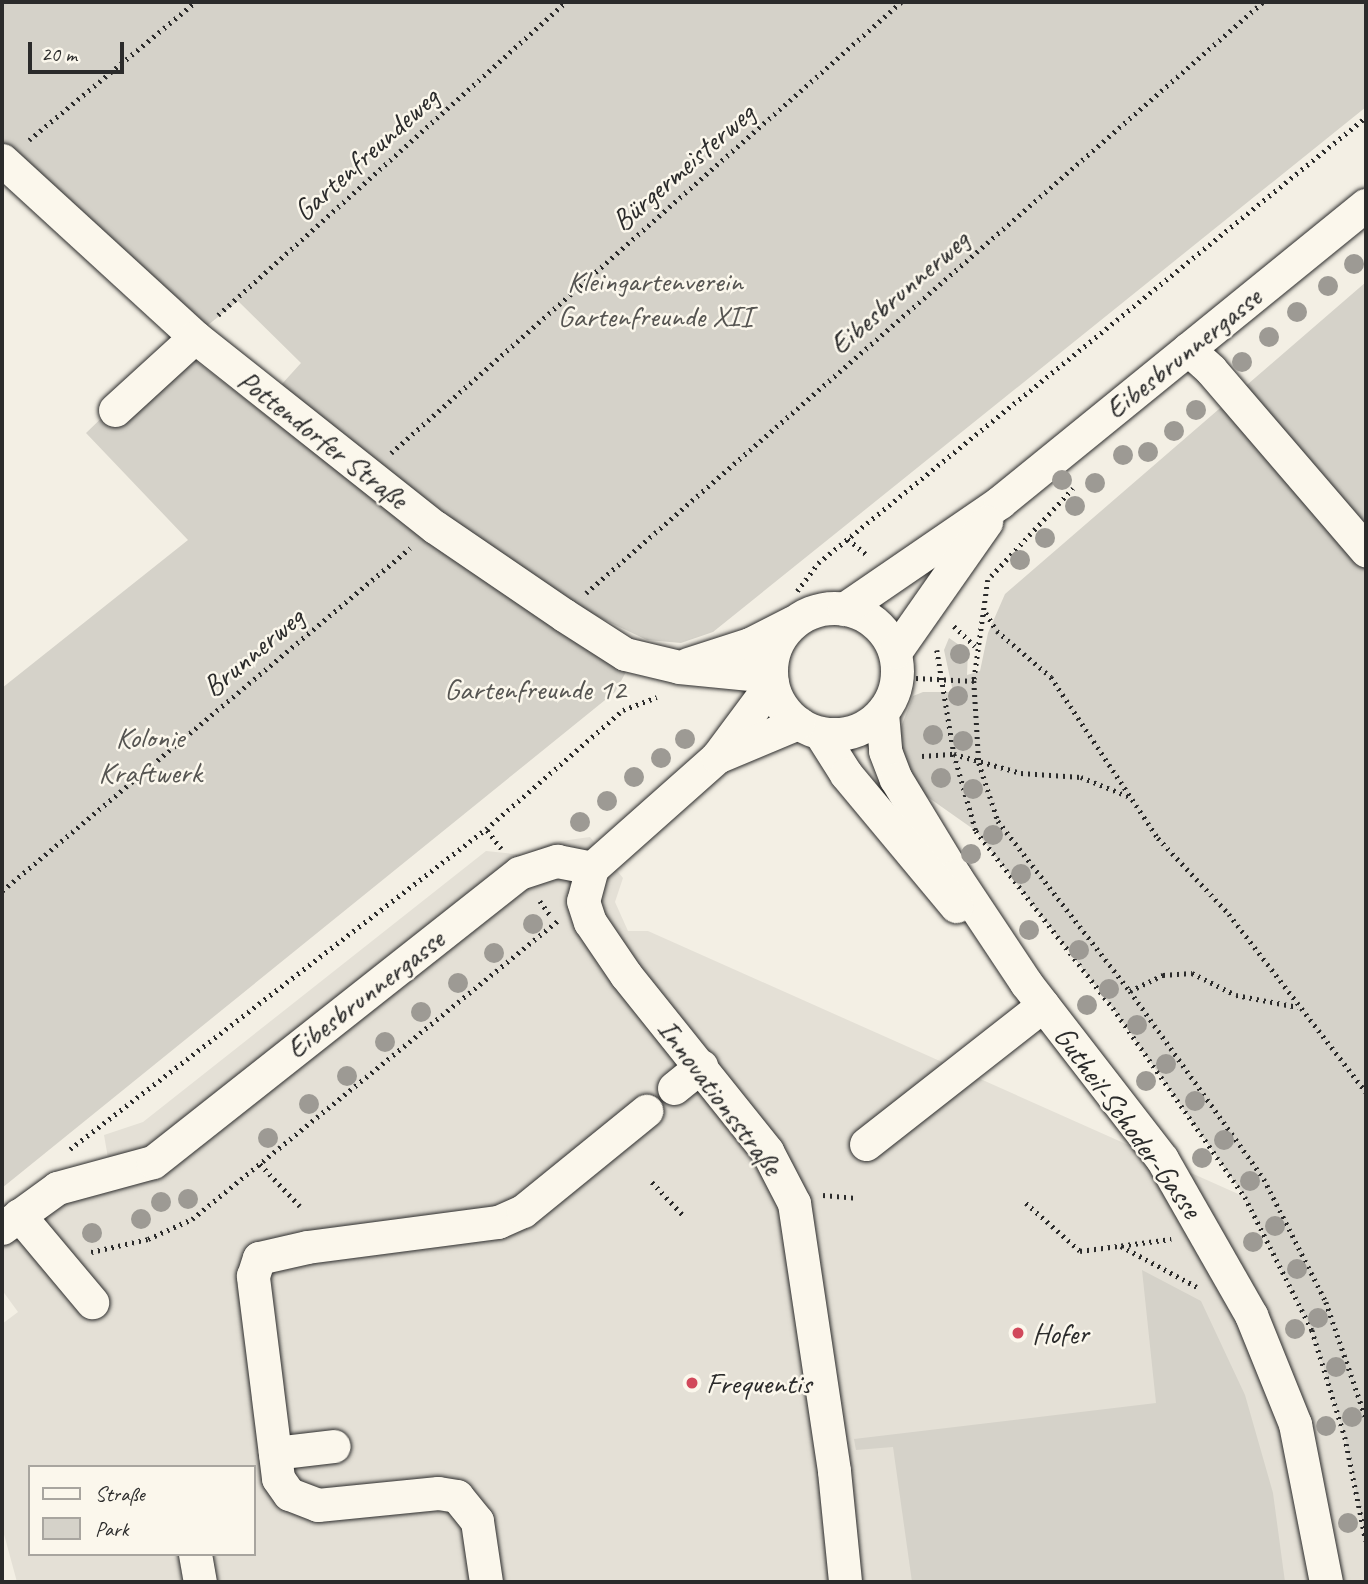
<!DOCTYPE html>
<meta charset="utf-8">
<style>
body{margin:0}
#map{position:relative;width:1368px;height:1584px;overflow:hidden;background:#f3efe4;font-family:Caveat,sans-serif}
div>[style]{position:absolute}
.built>*{inset:0;background:#e4e0d6}
.green>*{inset:0;background:#d5d2c9}
.path>*{height:4.5px;margin-top:-2.25px;transform-origin:0;background:repeating-linear-gradient(90deg,#2b2b2b 0 2px,transparent 0 7px)}
.roads{filter:drop-shadow(0 0 2px #2b2b2b) drop-shadow(0 0 2px #2b2b2b)}
.minor>*{height:33px;margin:-16.5px;padding:0 16.5px;transform-origin:16.5px;border-radius:16.5px;background:#fbf7ec}
.minor>.ring{margin:-16.5px;padding:0;box-sizing:content-box;background:none;border:33px solid #fbf7ec;border-radius:50%}
.trees>*{width:20px;height:20px;margin:-10px;border-radius:50%;background:#9d9a94}
.dots>*{width:19px;height:19px;translate:-50% -50%;box-sizing:border-box;border:4px solid #fbf7ec;border-radius:50%}
span{translate:-50% -50%;white-space:nowrap;text-align:center;line-height:1.15;-webkit-text-stroke:5px #fbf7ec;paint-order:stroke}
.street-label{font-size:30px;color:#2b2b2b}
.park-label{font-size:30px;color:#565552}
.poi-label{font-size:30px;color:#2b2b2b}
.left{translate:0 -50%;text-align:left}
.frame{position:absolute;inset:0;border:4px solid #2b2b2b;pointer-events:none}
.legend{position:absolute;left:28px;top:1465px;width:228px;height:91px;box-sizing:border-box;background:#fbf7ec;border:2px solid #a8a59f;margin:0;padding:9px 12px;list-style:none;font-size:21px;color:#2b2b2b}
.legend li{display:flex;align-items:center;gap:14px;height:35px}
.legend b{width:35px;border:2px solid #a8a59f}
.scale{position:absolute;left:28px;top:42px;width:96px;height:32px;box-sizing:border-box;border:4px solid #2b2b2b;border-top:0;padding-left:9px;font-size:21px;line-height:24px;white-space:nowrap;color:#2b2b2b;-webkit-text-stroke:5px #fbf7ec;paint-order:stroke}
</style>
<div id="map">
<div class="built">
<i style="clip-path:polygon(evenodd,590px 837px,623px 878px,615px 902px,628px 931px,648px 931px,1245px 1197px,1312px 1330px,1345px 1437px,1366px 1541px,1366px 1582px,17px 1582px,2px 1527px,2px 1324px,18px 1312px,2px 1290px,2px 1210px,108px 1158px,104px 1135px,143px 1122px,486px 851px,523px 855px,554px 842px,590px 837px,30px 1467px,254px 1467px,254px 1554px,30px 1554px,30px 1467px)"></i>
</div>
<div class="green">
<i style="clip-path:polygon(2px 2px,1366px 2px,1366px 107px,713px 632px,681px 643px,647px 640px,573px 605px,376px 466px,281px 385px,301px 363px,238px 301px,203px 329px,2px 147px)"></i>
<i style="clip-path:polygon(1366px 282px,1366px 1541px,1345px 1437px,1312px 1330px,1245px 1197px,1113px 1008px,976px 831px,912px 786px,900px 750px,901px 727px,913px 696px,923px 692px,953px 692px,944px 650px,949px 638px,968px 651px,967px 675px,980px 671px,988px 633px,1005px 594px)"></i>
<i style="clip-path:polygon(171px 351px,187px 354px,449px 557px,626px 672px,615px 692px,2px 1188px,2px 688px,188px 540px,86px 433px)"></i>
<i style="clip-path:polygon(1142px 1270px,1201px 1301px,1245px 1395px,1273px 1493px,1285px 1582px,912px 1582px,893px 1447px,856px 1450px,854px 1439px,1156px 1403px)"></i>
</div>
<div class="path">
<i style="left:29px;top:140px;width:216px;rotate:-39.7deg"></i>
<i style="left:218px;top:315px;width:468px;rotate:-42deg"></i>
<i style="left:391px;top:453px;width:681px;rotate:-41.49deg"></i>
<i style="left:848px;top:539px;width:23px;rotate:40deg"></i>
<i style="left:991px;top:576px;width:120px;rotate:-47deg"></i>
<i style="left:988px;top:580px;width:102px;rotate:97.9deg"></i>
<i style="left:974px;top:681px;width:82px;rotate:86.5deg"></i>
<i style="left:979px;top:763px;width:61px;rotate:71.9deg"></i>
<i style="left:998px;top:821px;width:215px;rotate:52.2deg"></i>
<i style="left:1130px;top:991px;width:231px;rotate:54.5deg"></i>
<i style="left:1264px;top:1179px;width:138px;rotate:63.2deg"></i>
<i style="left:1326px;top:1302px;width:123px;rotate:71deg"></i>
<i style="left:797px;top:591px;width:35px;rotate:-53deg"></i>
<i style="left:818px;top:563px;width:707px;rotate:-39.14deg"></i>
<i style="left:586px;top:593px;width:899px;rotate:-41.12deg"></i>
<i style="left:986px;top:613px;width:21px;rotate:59deg"></i>
<i style="left:997px;top:631px;width:71px;rotate:40.4deg"></i>
<i style="left:1051px;top:677px;width:193px;rotate:56.4deg"></i>
<i style="left:1158px;top:838px;width:104px;rotate:46.9deg"></i>
<i style="left:1229px;top:914px;width:225px;rotate:52.4deg"></i>
<i style="left:954px;top:626px;width:29px;rotate:44deg"></i>
<i style="left:937px;top:650px;width:105px;rotate:80.7deg"></i>
<i style="left:954px;top:754px;width:80px;rotate:74.1deg"></i>
<i style="left:976px;top:831px;width:224px;rotate:52.3deg"></i>
<i style="left:1113px;top:1008px;width:231px;rotate:55.1deg"></i>
<i style="left:1245px;top:1197px;width:149px;rotate:63.3deg"></i>
<i style="left:1312px;top:1330px;width:112px;rotate:72.9deg"></i>
<i style="left:1345px;top:1437px;width:106px;rotate:78.6deg"></i>
<i style="left:916px;top:678px;width:58px;rotate:3deg"></i>
<i style="left:922px;top:756px;width:32px;rotate:-4deg"></i>
<i style="left:954px;top:754px;width:70px;rotate:15.8deg"></i>
<i style="left:1021px;top:773px;width:60px;rotate:3.8deg"></i>
<i style="left:1081px;top:777px;width:53px;rotate:22.2deg"></i>
<i style="left:501px;top:849px;width:25px;rotate:-127deg"></i>
<i style="left:486px;top:829px;width:181px;rotate:-41deg"></i>
<i style="left:623px;top:710px;width:36px;rotate:-21deg"></i>
<i style="left:2px;top:891px;width:533px;rotate:-40.05deg"></i>
<i style="left:540px;top:901px;width:19px;rotate:54deg"></i>
<i style="left:1130px;top:991px;width:37px;rotate:-26deg"></i>
<i style="left:1163px;top:975px;width:29px;rotate:-4deg"></i>
<i style="left:1192px;top:973px;width:49px;rotate:26.6deg"></i>
<i style="left:1236px;top:995px;width:63px;rotate:11deg"></i>
<i style="left:70px;top:1149px;width:525px;rotate:-37.57deg"></i>
<i style="left:260px;top:1164px;width:58px;rotate:46.4deg"></i>
<i style="left:652px;top:1182px;width:45px;rotate:46.8deg"></i>
<i style="left:823px;top:1195px;width:33px;rotate:5deg"></i>
<i style="left:1026px;top:1203px;width:72px;rotate:41.6deg"></i>
<i style="left:1080px;top:1251px;width:92px;rotate:-7.5deg"></i>
<i style="left:1121px;top:1246px;width:86px;rotate:28.3deg"></i>
<i style="left:91px;top:1252px;width:58px;rotate:-12.8deg"></i>
<i style="left:148px;top:1239px;width:48px;rotate:-24.4deg"></i>
<i style="left:192px;top:1219px;width:472px;rotate:-39.2deg"></i>
</div>
<div class="roads">
<div class="minor">
<i style="left:2px;top:160px;width:262px;rotate:42.5deg"></i>
<i style="left:195px;top:337px;width:306px;rotate:38.4deg"></i>
<i style="left:435px;top:527px;width:156px;rotate:34.3deg"></i>
<i style="left:564px;top:615px;width:72px;rotate:32.6deg"></i>
<i style="left:625px;top:654px;width:56px;rotate:13.5deg"></i>
<i style="left:679px;top:667px;width:92px;rotate:5.6deg"></i>
<i style="left:1188px;top:349px;width:31px;rotate:42deg"></i>
<i style="left:1211px;top:370px;width:238px;rotate:49.3deg"></i>
<i style="left:115px;top:410px;width:108px;rotate:-42.4deg"></i>
<i class="ring" style="left:771px;top:608px;width:93px;height:93px"></i>
<i style="left:844px;top:609px;width:189px;rotate:-34.4deg"></i>
<i style="left:1000px;top:502px;width:471px;rotate:-39.1deg"></i>
<i style="left:895px;top:652px;width:159px;rotate:-55deg"></i>
<i style="left:688px;top:664px;width:65px;rotate:-17.9deg"></i>
<i style="left:750px;top:644px;width:48px;rotate:-27.1deg"></i>
<i style="left:772px;top:683px;width:92px;rotate:126.6deg"></i>
<i style="left:717px;top:757px;width:167px;rotate:138.4deg"></i>
<i style="left:592px;top:868px;width:34px;rotate:105deg"></i>
<i style="left:583px;top:901px;width:22px;rotate:72deg"></i>
<i style="left:590px;top:922px;width:64px;rotate:55.8deg"></i>
<i style="left:626px;top:975px;width:226px;rotate:51.3deg"></i>
<i style="left:767px;top:1151px;width:59px;rotate:62.6deg"></i>
<i style="left:794px;top:1203px;width:271px;rotate:81.5deg"></i>
<i style="left:834px;top:1471px;width:112px;rotate:84.3deg"></i>
<i style="left:882px;top:713px;width:38px;rotate:85deg"></i>
<i style="left:885px;top:751px;width:30px;rotate:69deg"></i>
<i style="left:896px;top:779px;width:114px;rotate:58.7deg"></i>
<i style="left:955px;top:876px;width:128px;rotate:56.4deg"></i>
<i style="left:1026px;top:983px;width:222px;rotate:52.3deg"></i>
<i style="left:1162px;top:1159px;width:180px;rotate:60.3deg"></i>
<i style="left:1251px;top:1315px;width:118px;rotate:68deg"></i>
<i style="left:1295px;top:1424px;width:161px;rotate:78.9deg"></i>
<i style="left:820px;top:733px;width:49px;rotate:57.6deg"></i>
<i style="left:846px;top:774px;width:172px;rotate:50.2deg"></i>
<i style="left:717px;top:757px;width:88px;rotate:-22.8deg"></i>
<i style="left:674px;top:1088px;width:35px;rotate:-39deg"></i>
<i style="left:866px;top:1144px;width:225px;rotate:-38.1deg"></i>
<i style="left:19px;top:1215px;width:114px;rotate:50deg"></i>
<i style="left:2px;top:1228px;width:68px;rotate:-36deg"></i>
<i style="left:57px;top:1188px;width:99px;rotate:-15.2deg"></i>
<i style="left:153px;top:1162px;width:466px;rotate:-38.3deg"></i>
<i style="left:519px;top:873px;width:40px;rotate:-18deg"></i>
<i style="left:557px;top:861px;width:36px;rotate:11deg"></i>
<i style="left:275px;top:1453px;width:59px;rotate:-6.8deg"></i>
<i style="left:195px;top:1554px;width:28px;rotate:80deg"></i>
<i style="left:486px;top:1582px;width:62px;rotate:-98.4deg"></i>
<i style="left:477px;top:1521px;width:32px;rotate:-129deg"></i>
<i style="left:457px;top:1496px;width:19px;rotate:-171deg"></i>
<i style="left:438px;top:1493px;width:121px;rotate:174.3deg"></i>
<i style="left:318px;top:1505px;width:31px;rotate:-159deg"></i>
<i style="left:289px;top:1494px;width:19px;rotate:-125deg"></i>
<i style="left:278px;top:1478px;width:204px;rotate:-97.1deg"></i>
<i style="left:253px;top:1276px;width:19px;rotate:-72deg"></i>
<i style="left:259px;top:1258px;width:49px;rotate:-12.9deg"></i>
<i style="left:307px;top:1247px;width:193px;rotate:-7.5deg"></i>
<i style="left:498px;top:1222px;width:27px;rotate:-24deg"></i>
<i style="left:523px;top:1211px;width:159px;rotate:-39.1deg"></i>
</div>
</div>
<div class="trees">
<i style="left:1354px;top:264px"></i>
<i style="left:1328px;top:286px"></i>
<i style="left:1297px;top:312px"></i>
<i style="left:1269px;top:337px"></i>
<i style="left:1242px;top:362px"></i>
<i style="left:1196px;top:410px"></i>
<i style="left:1174px;top:431px"></i>
<i style="left:1148px;top:452px"></i>
<i style="left:1123px;top:455px"></i>
<i style="left:1062px;top:480px"></i>
<i style="left:1095px;top:483px"></i>
<i style="left:1075px;top:506px"></i>
<i style="left:1045px;top:538px"></i>
<i style="left:1020px;top:560px"></i>
<i style="left:960px;top:654px"></i>
<i style="left:958px;top:696px"></i>
<i style="left:933px;top:735px"></i>
<i style="left:685px;top:739px"></i>
<i style="left:963px;top:741px"></i>
<i style="left:661px;top:758px"></i>
<i style="left:634px;top:777px"></i>
<i style="left:941px;top:778px"></i>
<i style="left:973px;top:789px"></i>
<i style="left:607px;top:801px"></i>
<i style="left:580px;top:822px"></i>
<i style="left:993px;top:835px"></i>
<i style="left:971px;top:854px"></i>
<i style="left:1021px;top:874px"></i>
<i style="left:533px;top:924px"></i>
<i style="left:1029px;top:930px"></i>
<i style="left:1079px;top:950px"></i>
<i style="left:494px;top:953px"></i>
<i style="left:458px;top:983px"></i>
<i style="left:1109px;top:989px"></i>
<i style="left:1087px;top:1005px"></i>
<i style="left:421px;top:1012px"></i>
<i style="left:1137px;top:1025px"></i>
<i style="left:385px;top:1042px"></i>
<i style="left:1166px;top:1064px"></i>
<i style="left:347px;top:1076px"></i>
<i style="left:1146px;top:1081px"></i>
<i style="left:1195px;top:1101px"></i>
<i style="left:309px;top:1104px"></i>
<i style="left:268px;top:1138px"></i>
<i style="left:1224px;top:1140px"></i>
<i style="left:1202px;top:1158px"></i>
<i style="left:1250px;top:1181px"></i>
<i style="left:188px;top:1199px"></i>
<i style="left:161px;top:1202px"></i>
<i style="left:141px;top:1219px"></i>
<i style="left:1275px;top:1226px"></i>
<i style="left:92px;top:1233px"></i>
<i style="left:1253px;top:1242px"></i>
<i style="left:1297px;top:1269px"></i>
<i style="left:1318px;top:1318px"></i>
<i style="left:1295px;top:1329px"></i>
<i style="left:1336px;top:1367px"></i>
<i style="left:1352px;top:1417px"></i>
<i style="left:1326px;top:1426px"></i>
<i style="left:1348px;top:1523px"></i>
</div>
<div class="dots">
<i style="left:1018px;top:1333px;background:#d1495b"></i>
<i style="left:692px;top:1383px;background:#d1495b"></i>
</div>
<div class="street-label">
<span style="left:366px;top:154px;rotate:-42deg">Gartenfreundeweg</span>
<span style="left:683px;top:167px;rotate:-41deg">Bürgermeisterweg</span>
<span style="left:899px;top:292px;rotate:-41deg">Eibesbrunnerweg</span>
<span style="left:1183px;top:353px;rotate:-39deg">Eibesbrunnergasse</span>
<span style="left:323px;top:439px;rotate:38deg">Pottendorfer Straße</span>
<span style="left:253px;top:652px;rotate:-40deg">Brunnerweg</span>
<span style="left:365px;top:994px;rotate:-38deg">Eibesbrunnergasse</span>
<span style="left:720px;top:1097px;rotate:53deg">Innovationsstraße</span>
<span style="left:1128px;top:1122px;rotate:54deg">Gutheil-Schoder-Gasse</span>
</div>
<div class="park-label">
<span style="left:655px;top:298px">Kleingartenverein<br>Gartenfreunde XII</span>
<span style="left:535px;top:689px">Gartenfreunde 12</span>
<span style="left:150px;top:754px">Kolonie<br>Kraftwerk</span>
</div>
<div class="poi-label">
<span class="left" style="left:1032px;top:1333px">Hofer</span>
<span class="left" style="left:706px;top:1383px">Frequentis</span>
</div>
<div class="frame"></div>
<ul class="legend">
<li><b style="height:9px;background:#fbf7ec"></b>Straße</li>
<li><b style="height:19px;background:#d5d2c9"></b>Park</li>
</ul>
<div class="scale">20 m</div>
</div>
